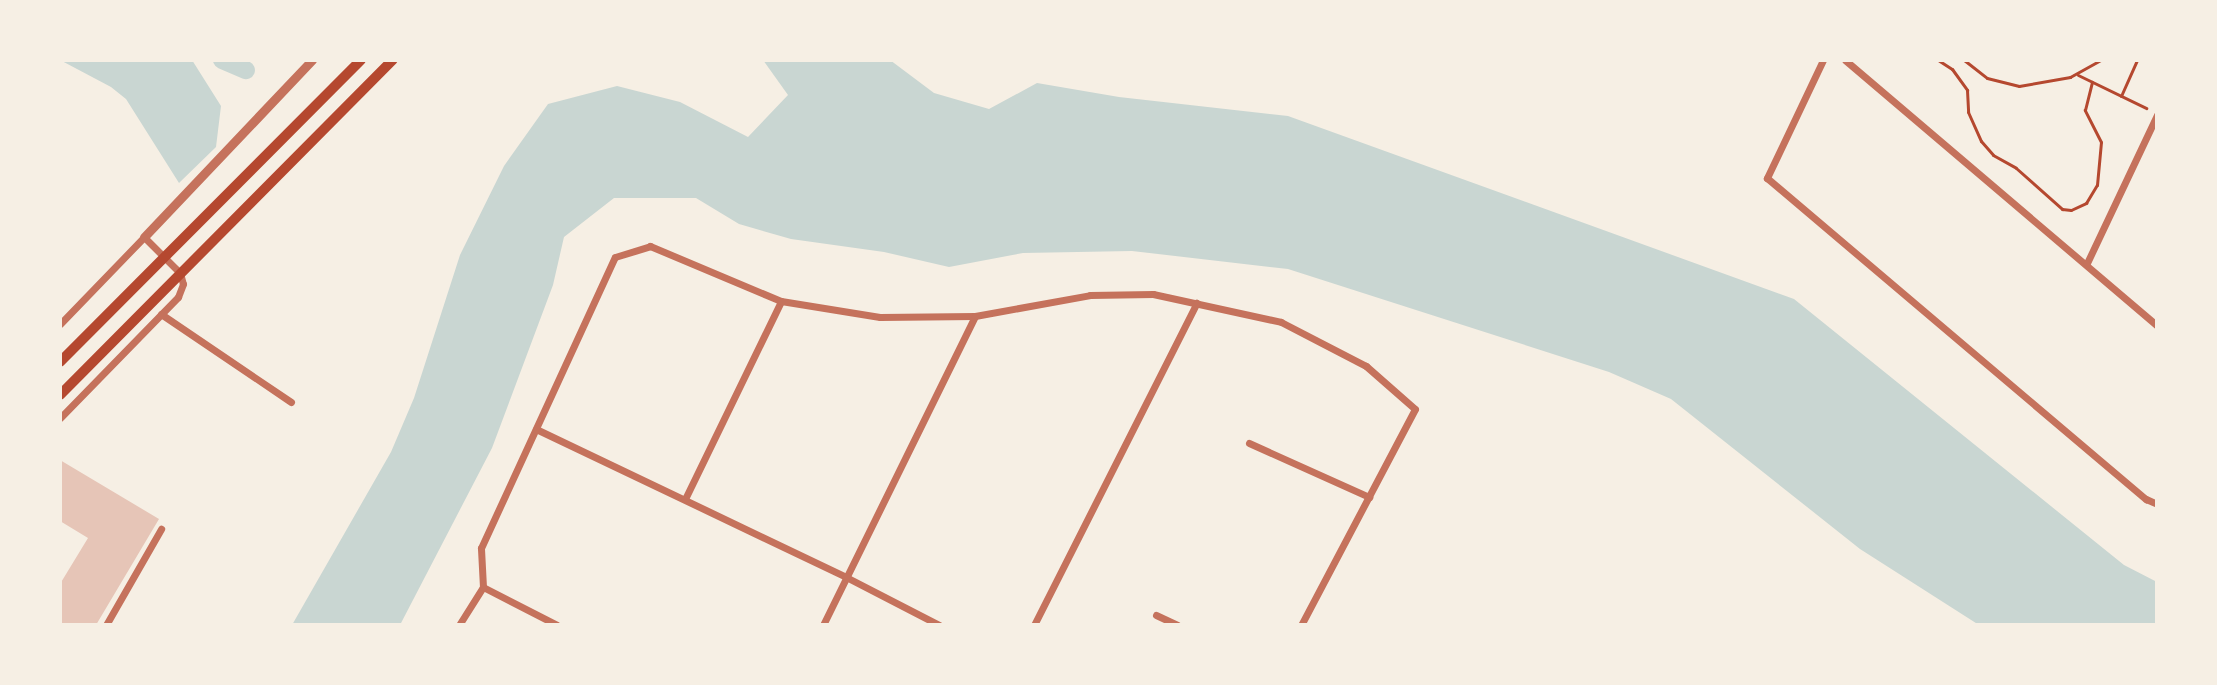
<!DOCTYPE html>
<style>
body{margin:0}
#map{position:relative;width:2217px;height:685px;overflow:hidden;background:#f6efe4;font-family:"Alegreya Sans",sans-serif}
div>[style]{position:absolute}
.water>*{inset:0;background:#c9d6d2}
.canal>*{height:18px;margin:-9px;padding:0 9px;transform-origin:9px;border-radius:9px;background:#c9d6d2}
.building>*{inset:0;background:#e6c5b7}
.path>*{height:3px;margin:-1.5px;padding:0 1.5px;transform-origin:1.5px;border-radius:1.5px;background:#b5482f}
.minor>*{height:7px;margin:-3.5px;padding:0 3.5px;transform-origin:3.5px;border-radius:3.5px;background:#c5725c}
.tertiary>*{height:9px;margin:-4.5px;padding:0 4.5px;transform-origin:4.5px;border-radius:4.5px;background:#c5725c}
.secondary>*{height:10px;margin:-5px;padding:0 5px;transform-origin:5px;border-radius:5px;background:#b5482f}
span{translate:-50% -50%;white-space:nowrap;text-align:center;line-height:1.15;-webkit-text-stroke:8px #f6efe4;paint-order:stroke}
.frame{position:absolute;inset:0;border:62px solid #f6efe4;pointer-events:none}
</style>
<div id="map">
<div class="water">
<i style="clip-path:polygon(60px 60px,192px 60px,221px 106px,216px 147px,179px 183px,126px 99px,111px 87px)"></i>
<i style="clip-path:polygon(763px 60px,890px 60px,934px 93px,989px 109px,1037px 83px,1119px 97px,1288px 116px,1794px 299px,2124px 565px,2157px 582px,2157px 625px,1979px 625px,1860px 549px,1671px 399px,1609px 372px,1288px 269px,1132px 251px,1023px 253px,949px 267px,884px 252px,791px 239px,739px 224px,696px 198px,614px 198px,564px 237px,553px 285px,492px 448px,400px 625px,292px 625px,391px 452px,414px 398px,460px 255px,504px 166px,548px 104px,617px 86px,680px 102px,748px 137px,788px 95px)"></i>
</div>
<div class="canal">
<i style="left:222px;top:60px;width:26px;rotate:23deg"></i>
</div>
<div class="building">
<i style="clip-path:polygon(60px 460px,159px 519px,96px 625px,60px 625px,60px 584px,88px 538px,60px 521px)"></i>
</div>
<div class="path">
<i style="left:1891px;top:60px;width:6px"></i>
<i style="left:1938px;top:60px;width:17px;rotate:33deg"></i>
<i style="left:1952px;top:69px;width:26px;rotate:54deg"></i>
<i style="left:1967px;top:90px;width:22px;rotate:87deg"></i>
<i style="left:1968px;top:112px;width:32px;rotate:66deg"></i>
<i style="left:1981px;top:141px;width:18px;rotate:49deg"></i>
<i style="left:1993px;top:155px;width:26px;rotate:29deg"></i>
<i style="left:2016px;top:168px;width:62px;rotate:41.7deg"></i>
<i style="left:2062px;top:209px;width:9px;rotate:6deg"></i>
<i style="left:2071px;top:210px;width:17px;rotate:-25deg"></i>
<i style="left:2086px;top:203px;width:21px;rotate:-59deg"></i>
<i style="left:2097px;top:185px;width:43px;rotate:-84.7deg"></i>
<i style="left:2101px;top:142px;width:36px;rotate:-117deg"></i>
<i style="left:2085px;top:110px;width:29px;rotate:-76deg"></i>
<i style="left:1964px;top:60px;width:29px;rotate:38deg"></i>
<i style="left:1987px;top:78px;width:33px;rotate:14deg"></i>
<i style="left:2019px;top:86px;width:52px;rotate:-10deg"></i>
<i style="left:2070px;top:77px;width:35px;rotate:-29deg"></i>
<i style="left:2078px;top:75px;width:76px;rotate:25.9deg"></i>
<i style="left:2121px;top:96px;width:39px;rotate:-66deg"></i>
</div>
<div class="minor">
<i style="left:1823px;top:60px;width:131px;rotate:115.4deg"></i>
<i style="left:1767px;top:178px;width:497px;rotate:40.3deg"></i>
<i style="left:2146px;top:499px;width:12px;rotate:24deg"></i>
<i style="left:1845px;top:60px;width:410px;rotate:40.4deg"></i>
<i style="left:2087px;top:263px;width:164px;rotate:-64.7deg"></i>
<i style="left:161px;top:314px;width:157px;rotate:34.1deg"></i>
<i style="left:60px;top:324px;width:121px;rotate:-46deg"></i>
<i style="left:144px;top:237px;width:51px;rotate:45deg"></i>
<i style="left:180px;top:273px;width:11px;rotate:75deg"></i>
<i style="left:183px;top:284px;width:14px;rotate:111deg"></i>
<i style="left:178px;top:297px;width:169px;rotate:134.3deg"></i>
<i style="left:536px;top:429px;width:344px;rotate:25.5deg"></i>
<i style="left:846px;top:577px;width:105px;rotate:27.3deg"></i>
<i style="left:1249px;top:443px;width:132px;rotate:24.2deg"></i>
<i style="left:685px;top:499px;width:220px;rotate:-64.1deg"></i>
<i style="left:483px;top:587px;width:83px;rotate:27.2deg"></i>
<i style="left:1156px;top:615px;width:23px;rotate:25deg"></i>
<i style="left:106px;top:625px;width:111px;rotate:-60.2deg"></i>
<i style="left:459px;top:625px;width:45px;rotate:-57.7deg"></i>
<i style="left:483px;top:587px;width:39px;rotate:-93deg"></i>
<i style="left:481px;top:548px;width:320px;rotate:-65.3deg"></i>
<i style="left:615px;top:257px;width:37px;rotate:-17deg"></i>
<i style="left:650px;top:246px;width:142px;rotate:22.8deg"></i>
<i style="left:781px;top:301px;width:100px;rotate:9.2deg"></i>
<i style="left:880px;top:317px;width:95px;rotate:-0.6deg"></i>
<i style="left:975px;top:316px;width:117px;rotate:-10.3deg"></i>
<i style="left:1090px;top:295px;width:63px;rotate:-0.9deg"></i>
<i style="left:1153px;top:294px;width:131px;rotate:12.3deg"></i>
<i style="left:1281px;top:322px;width:96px;rotate:27.4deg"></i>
<i style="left:1366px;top:366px;width:65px;rotate:41.3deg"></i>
<i style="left:1415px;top:409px;width:244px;rotate:117.8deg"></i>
<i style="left:823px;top:625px;width:344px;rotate:-63.8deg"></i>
<i style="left:1034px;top:625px;width:361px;rotate:-63.2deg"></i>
</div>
<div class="tertiary">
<i style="left:144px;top:237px;width:244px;rotate:-46.5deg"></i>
</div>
<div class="secondary">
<i style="left:60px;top:362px;width:426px;rotate:-45.1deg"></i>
<i style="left:60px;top:395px;width:472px;rotate:-45.2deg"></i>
</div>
<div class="frame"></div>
</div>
